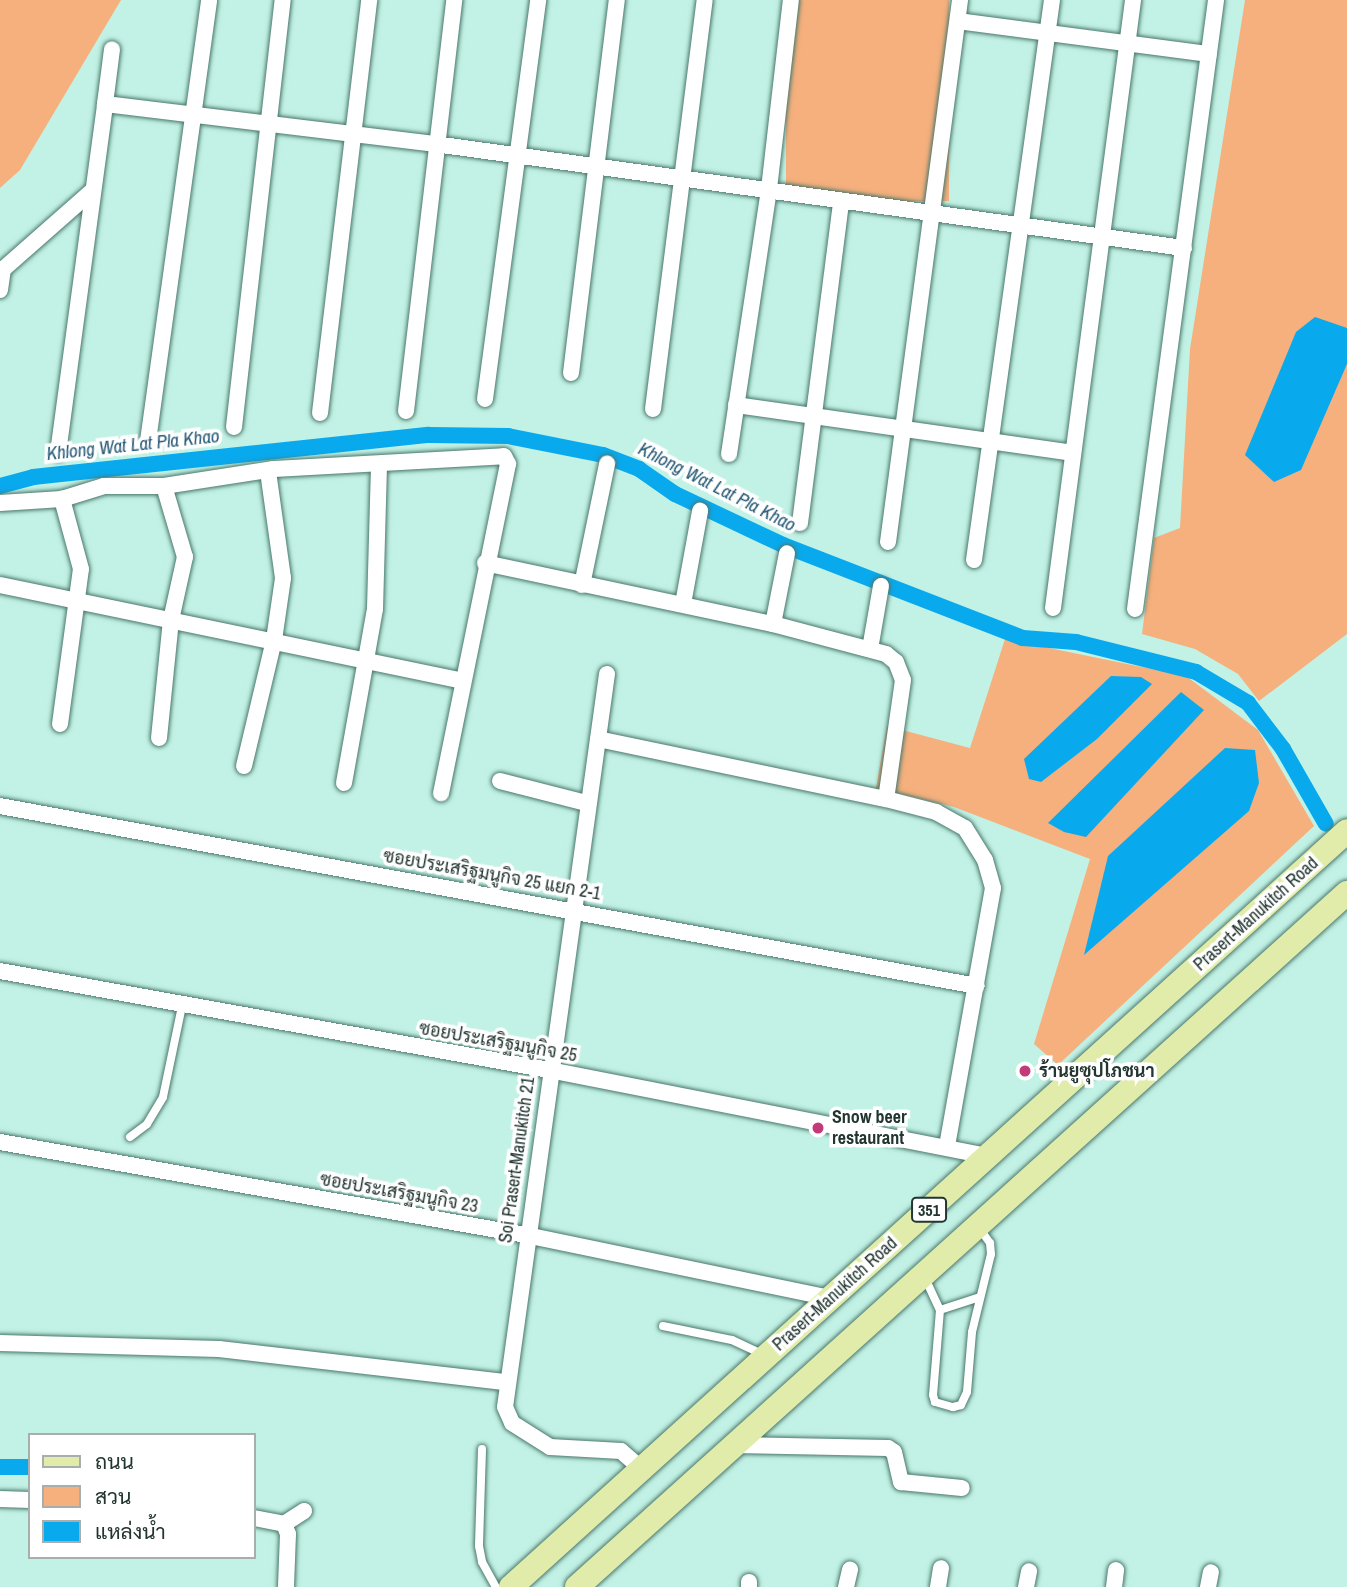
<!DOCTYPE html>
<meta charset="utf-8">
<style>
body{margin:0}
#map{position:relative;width:1347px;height:1587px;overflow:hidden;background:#c2f2e5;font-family:"Archivo Narrow",Sarabun,sans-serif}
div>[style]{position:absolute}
.green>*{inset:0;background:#f5b07d;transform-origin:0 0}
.water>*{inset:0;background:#09a9ee}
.canal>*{height:16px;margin:-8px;padding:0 8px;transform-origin:8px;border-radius:8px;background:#09a9ee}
.roads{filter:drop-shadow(0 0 2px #4a776c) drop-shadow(0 0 2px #4a776c)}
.service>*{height:8px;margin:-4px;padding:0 4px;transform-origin:4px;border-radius:4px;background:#fff}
.minor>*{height:16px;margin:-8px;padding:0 8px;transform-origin:8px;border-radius:8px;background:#fff}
.primary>*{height:24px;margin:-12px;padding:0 12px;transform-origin:12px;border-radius:12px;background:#e2ecaa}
.dots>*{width:19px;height:19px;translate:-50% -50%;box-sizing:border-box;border:4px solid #fff;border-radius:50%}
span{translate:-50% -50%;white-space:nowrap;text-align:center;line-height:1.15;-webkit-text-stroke:7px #fff;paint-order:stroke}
.shield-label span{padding:2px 5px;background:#fff;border:2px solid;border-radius:5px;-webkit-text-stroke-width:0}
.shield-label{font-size:16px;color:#223530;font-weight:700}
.street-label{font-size:18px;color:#223530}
.poi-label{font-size:18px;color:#223530;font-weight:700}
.left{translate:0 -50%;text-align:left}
.water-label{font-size:19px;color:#275a77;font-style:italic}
.legend{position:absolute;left:28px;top:1433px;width:228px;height:126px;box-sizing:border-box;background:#fff;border:2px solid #a7aeac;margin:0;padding:9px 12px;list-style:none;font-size:21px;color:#223530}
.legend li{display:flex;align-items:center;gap:14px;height:35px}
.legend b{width:35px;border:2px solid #a7aeac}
</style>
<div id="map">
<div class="green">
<i style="clip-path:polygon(0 0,121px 0,20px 170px,0 188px)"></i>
<i style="left:786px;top:0;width:163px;height:201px"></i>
<i style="clip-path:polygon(1245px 0,1347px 0,1347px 634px,1259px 701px,1238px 674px,1195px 649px,1142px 634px,1154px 538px,1180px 528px,1190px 349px)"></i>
<i style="clip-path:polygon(1005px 639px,1186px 676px,1258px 730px,1314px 826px,1058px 1065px,1034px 1044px,1090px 859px,954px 807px,876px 788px,887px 726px,970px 748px)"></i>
</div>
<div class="water">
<i style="clip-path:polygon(1315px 317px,1347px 328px,1347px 364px,1301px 470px,1274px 482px,1245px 455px,1296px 332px)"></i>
<i style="clip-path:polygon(1111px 676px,1141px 677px,1152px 684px,1097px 739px,1041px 782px,1029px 779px,1024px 759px)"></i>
<i style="clip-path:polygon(1181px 692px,1204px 710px,1086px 837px,1064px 832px,1048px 823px)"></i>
<i style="clip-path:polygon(1225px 748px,1255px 750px,1259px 783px,1249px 811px,1084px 955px,1108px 856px)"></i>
</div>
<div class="canal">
<i style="left:0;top:486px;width:34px;rotate:-15deg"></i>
<i style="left:33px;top:477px;width:398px;rotate:-6.1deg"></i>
<i style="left:429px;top:435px;width:79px;rotate:0.7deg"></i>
<i style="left:508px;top:436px;width:97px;rotate:11.3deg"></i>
<i style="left:603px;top:455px;width:39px;rotate:21deg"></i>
<i style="left:639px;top:469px;width:44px;rotate:34.8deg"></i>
<i style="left:675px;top:494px;width:119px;rotate:25.3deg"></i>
<i style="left:783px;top:545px;width:257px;rotate:21.2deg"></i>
<i style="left:1023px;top:638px;width:53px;rotate:4.3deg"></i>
<i style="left:1076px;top:642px;width:124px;rotate:14deg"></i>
<i style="left:1196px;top:672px;width:61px;rotate:30.8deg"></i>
<i style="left:1248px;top:703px;width:58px;rotate:52.7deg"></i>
<i style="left:1283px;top:749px;width:86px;rotate:60.2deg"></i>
<i style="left:0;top:1467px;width:30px"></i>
</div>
<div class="roads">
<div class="service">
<i style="left:130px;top:1137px;width:21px;rotate:-37deg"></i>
<i style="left:147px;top:1124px;width:31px;rotate:-59deg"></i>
<i style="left:163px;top:1097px;width:93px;rotate:-78.2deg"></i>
<i style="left:925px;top:1278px;width:35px;rotate:65deg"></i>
<i style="left:940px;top:1310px;width:85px;rotate:94.7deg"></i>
<i style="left:933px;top:1395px;width:7px;rotate:74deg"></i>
<i style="left:935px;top:1402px;width:19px;rotate:16deg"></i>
<i style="left:953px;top:1407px;width:8px;rotate:-14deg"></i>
<i style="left:961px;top:1405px;width:14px;rotate:-65deg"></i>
<i style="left:967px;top:1392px;width:60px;rotate:-85.2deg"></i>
<i style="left:972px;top:1332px;width:80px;rotate:-76.3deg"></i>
<i style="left:991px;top:1254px;width:11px;rotate:-95deg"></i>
<i style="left:990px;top:1243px;width:19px;rotate:-126deg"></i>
<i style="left:940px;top:1310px;width:42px;rotate:-18deg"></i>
<i style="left:663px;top:1326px;width:70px;rotate:11.5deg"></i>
<i style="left:732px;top:1340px;width:35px;rotate:25deg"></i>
<i style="left:482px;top:1449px;width:97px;rotate:91.8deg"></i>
<i style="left:479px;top:1546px;width:16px;rotate:79deg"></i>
<i style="left:482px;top:1562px;width:29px;rotate:61deg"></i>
</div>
<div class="minor">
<i style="left:958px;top:21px;width:253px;rotate:7.5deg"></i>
<i style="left:105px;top:104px;width:55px;rotate:-82.7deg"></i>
<i style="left:0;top:272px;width:123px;rotate:-41.4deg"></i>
<i style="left:0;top:290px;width:21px;rotate:-82deg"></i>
<i style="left:571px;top:373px;width:376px;rotate:-83deg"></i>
<i style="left:485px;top:399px;width:403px;rotate:-82.4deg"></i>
<i style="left:736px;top:405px;width:340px;rotate:8.1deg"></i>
<i style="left:653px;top:409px;width:412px;rotate:-82.8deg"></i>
<i style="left:406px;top:411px;width:414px;rotate:-83.3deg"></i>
<i style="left:320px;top:413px;width:416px;rotate:-83.2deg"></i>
<i style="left:234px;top:427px;width:430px;rotate:-83.5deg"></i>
<i style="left:148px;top:441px;width:445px;rotate:-82.1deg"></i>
<i style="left:58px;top:453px;width:352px;rotate:-82.3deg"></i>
<i style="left:105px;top:104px;width:332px;rotate:6.9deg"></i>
<i style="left:435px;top:144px;width:756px;rotate:7.91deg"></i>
<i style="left:729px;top:454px;width:268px;rotate:-81.4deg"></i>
<i style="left:769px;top:189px;width:190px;rotate:-83.4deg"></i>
<i style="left:0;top:503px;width:62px;rotate:-3.7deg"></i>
<i style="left:62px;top:499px;width:44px;rotate:-17.2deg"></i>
<i style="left:104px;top:486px;width:60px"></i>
<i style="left:164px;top:486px;width:111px;rotate:-8.8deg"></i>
<i style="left:274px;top:469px;width:230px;rotate:-3.2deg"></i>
<i style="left:504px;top:456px;width:9px;rotate:63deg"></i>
<i style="left:508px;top:464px;width:336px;rotate:101.5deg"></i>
<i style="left:800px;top:523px;width:325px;rotate:-82.7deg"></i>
<i style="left:888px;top:542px;width:547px;rotate:-82.43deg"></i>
<i style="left:974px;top:560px;width:565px;rotate:-82.07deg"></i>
<i style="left:485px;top:563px;width:294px;rotate:12deg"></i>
<i style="left:773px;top:624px;width:117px;rotate:14.9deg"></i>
<i style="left:886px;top:654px;width:13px;rotate:39deg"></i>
<i style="left:896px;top:662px;width:19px;rotate:69deg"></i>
<i style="left:903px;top:680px;width:120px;rotate:98.1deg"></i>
<i style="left:0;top:585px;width:472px;rotate:11.7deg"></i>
<i style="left:582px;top:585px;width:124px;rotate:-78.3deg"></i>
<i style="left:683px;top:604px;width:95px;rotate:-79.6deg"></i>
<i style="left:1053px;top:608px;width:613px;rotate:-82.5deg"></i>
<i style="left:1135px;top:609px;width:614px;rotate:-82.42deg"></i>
<i style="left:773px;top:624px;width:72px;rotate:-78.8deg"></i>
<i style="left:870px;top:649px;width:64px;rotate:-80.1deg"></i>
<i style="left:607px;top:674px;width:740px;rotate:97.92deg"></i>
<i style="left:505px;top:1407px;width:17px;rotate:66deg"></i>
<i style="left:512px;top:1423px;width:45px;rotate:32.3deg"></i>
<i style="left:550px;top:1447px;width:71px;rotate:3.2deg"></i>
<i style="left:621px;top:1451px;width:28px;rotate:41deg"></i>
<i style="left:60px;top:724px;width:156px;rotate:-82.3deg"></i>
<i style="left:81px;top:569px;width:73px;rotate:-105.2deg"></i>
<i style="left:159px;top:738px;width:119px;rotate:-84.2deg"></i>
<i style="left:171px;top:620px;width:65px;rotate:-77.5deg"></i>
<i style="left:185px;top:557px;width:74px;rotate:-106.5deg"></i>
<i style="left:598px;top:739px;width:294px;rotate:11.8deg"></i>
<i style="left:886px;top:799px;width:52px;rotate:14.6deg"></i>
<i style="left:936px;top:812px;width:33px;rotate:29deg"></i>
<i style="left:965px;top:828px;width:38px;rotate:58deg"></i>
<i style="left:985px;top:860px;width:29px;rotate:74deg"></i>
<i style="left:993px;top:888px;width:262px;rotate:100.1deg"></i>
<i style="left:244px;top:766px;width:130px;rotate:-76.6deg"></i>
<i style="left:274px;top:640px;width:63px;rotate:-81.7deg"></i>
<i style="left:283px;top:578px;width:108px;rotate:-98deg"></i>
<i style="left:500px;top:781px;width:89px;rotate:14.3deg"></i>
<i style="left:344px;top:783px;width:177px;rotate:-79.9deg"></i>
<i style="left:375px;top:609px;width:145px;rotate:-88.4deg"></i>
<i style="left:0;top:806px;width:993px;rotate:10.44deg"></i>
<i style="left:0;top:971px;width:558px;rotate:10.22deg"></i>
<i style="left:549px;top:1070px;width:448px;rotate:11.1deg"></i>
<i style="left:0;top:1142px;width:534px;rotate:10.03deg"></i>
<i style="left:526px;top:1235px;width:310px;rotate:11.7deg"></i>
<i style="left:0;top:1343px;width:219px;rotate:1.6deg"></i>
<i style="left:219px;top:1349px;width:289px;rotate:6.6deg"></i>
<i style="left:735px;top:1445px;width:153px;rotate:1.1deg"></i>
<i style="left:888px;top:1448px;width:7px;rotate:34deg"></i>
<i style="left:894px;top:1452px;width:31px;rotate:77deg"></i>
<i style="left:901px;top:1482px;width:61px;rotate:5.6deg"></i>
<i style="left:0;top:1499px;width:30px;rotate:2deg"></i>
<i style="left:254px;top:1518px;width:31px;rotate:11deg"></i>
<i style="left:284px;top:1524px;width:11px;rotate:68deg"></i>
<i style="left:288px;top:1534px;width:53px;rotate:92.2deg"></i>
<i style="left:284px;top:1524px;width:24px;rotate:-33deg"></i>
<i style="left:749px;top:1587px;width:5px;rotate:-90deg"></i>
<i style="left:846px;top:1587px;width:18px;rotate:-77deg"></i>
<i style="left:938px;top:1587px;width:19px;rotate:-81deg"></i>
<i style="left:1026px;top:1587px;width:16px;rotate:-79deg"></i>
<i style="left:1114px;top:1587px;width:17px;rotate:-83deg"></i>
<i style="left:1208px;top:1587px;width:15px;rotate:-79deg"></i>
</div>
<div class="primary">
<i style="left:511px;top:1587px;width:1127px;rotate:-42.12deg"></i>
<i style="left:577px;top:1587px;width:1037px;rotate:-42.03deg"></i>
</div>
</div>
<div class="dots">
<i style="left:1025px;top:1071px;background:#c23a77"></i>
<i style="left:818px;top:1128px;background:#c23a77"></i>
</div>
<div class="shield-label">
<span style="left:929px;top:1210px">351</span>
</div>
<div class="street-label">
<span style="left:492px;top:875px;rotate:10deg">ซอยประเสริฐมนูกิจ 25 แยก 2-1</span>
<span style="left:1256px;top:914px;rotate:-42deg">Prasert-Manukitch Road</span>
<span style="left:498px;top:1042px;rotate:10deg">ซอยประเสริฐมนูกิจ 25</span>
<span style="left:517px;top:1160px;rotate:-82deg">Soi Prasert-Manukitch 21</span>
<span style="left:399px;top:1193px;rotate:10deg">ซอยประเสริฐมนูกิจ 23</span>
<span style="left:835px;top:1294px;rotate:-42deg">Prasert-Manukitch Road</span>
</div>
<div class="poi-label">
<span class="left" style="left:1039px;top:1071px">ร้านยูซุปโภชนา</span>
<span class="left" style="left:832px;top:1128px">Snow beer<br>restaurant</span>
</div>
<div class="water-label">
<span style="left:133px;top:445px;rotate:-6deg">Khlong Wat Lat Pla Khao</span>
<span style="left:717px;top:487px;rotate:27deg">Khlong Wat Lat Pla Khao</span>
</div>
<ul class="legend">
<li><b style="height:9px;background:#e2ecaa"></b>ถนน</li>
<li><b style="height:19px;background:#f5b07d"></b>สวน</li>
<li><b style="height:19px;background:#09a9ee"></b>แหล่งน้ำ</li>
</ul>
</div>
